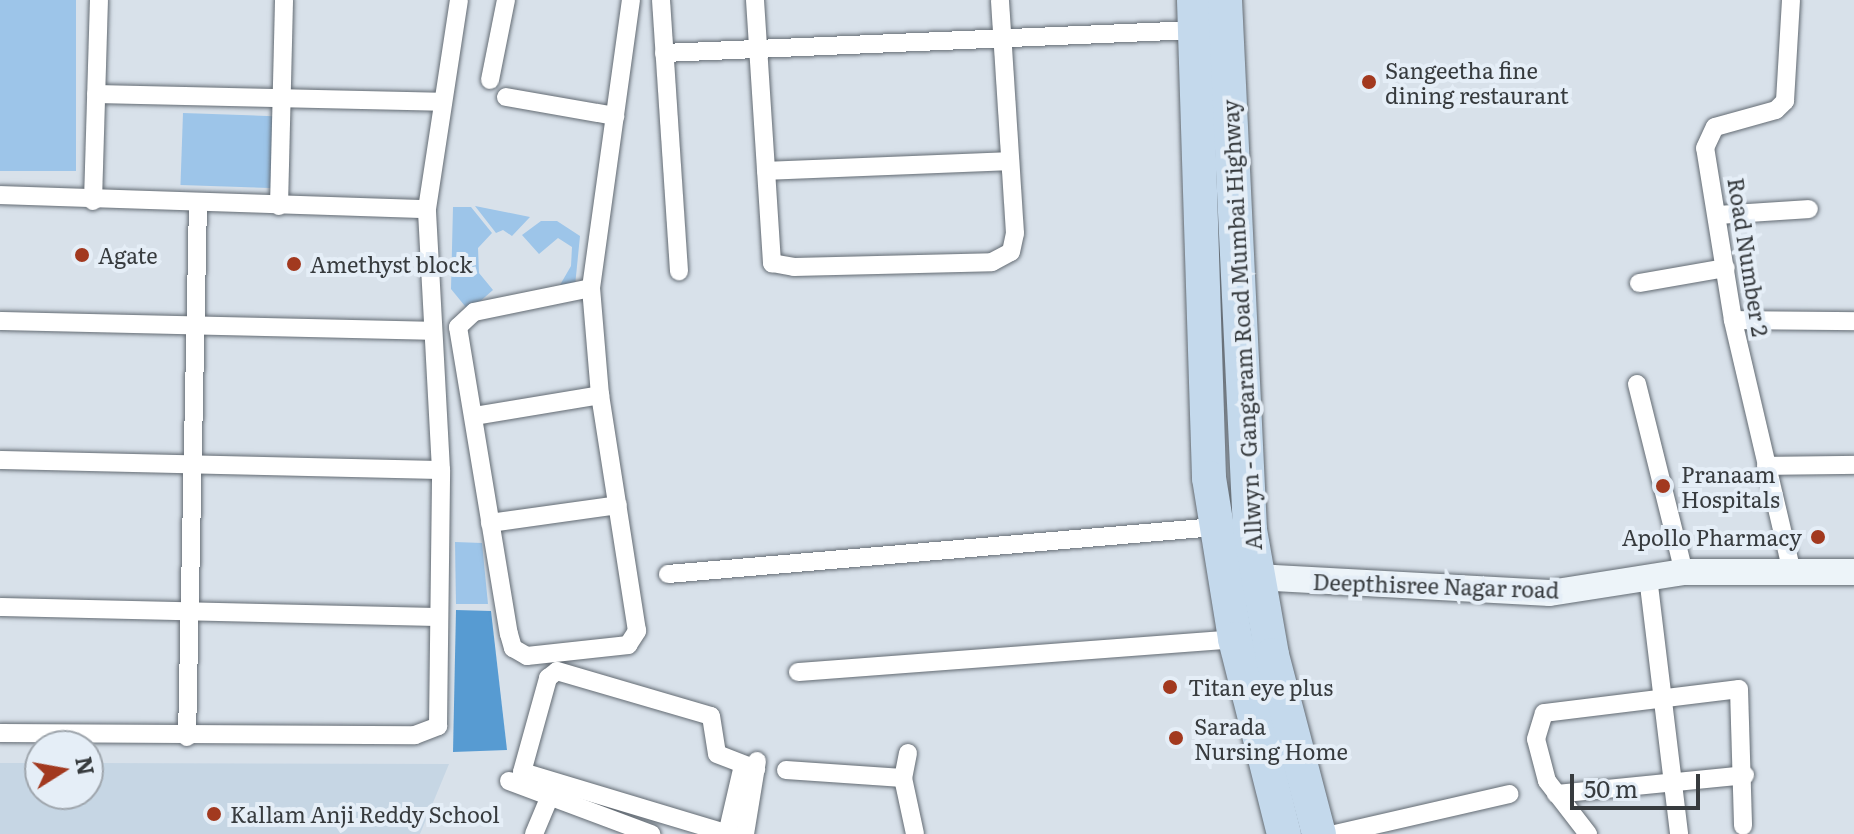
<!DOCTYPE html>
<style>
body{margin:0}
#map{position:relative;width:1854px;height:834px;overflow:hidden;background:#d8e1ea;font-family:Literata,serif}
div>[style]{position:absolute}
.built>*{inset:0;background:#c6d6e4}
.green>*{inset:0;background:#9dc5e9;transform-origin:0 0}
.water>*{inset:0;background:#579bd2}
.roads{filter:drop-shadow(0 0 2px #636b73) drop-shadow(0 0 2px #636b73)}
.street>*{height:18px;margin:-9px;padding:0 9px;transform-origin:9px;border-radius:9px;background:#fff}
.secondary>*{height:26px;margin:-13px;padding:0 13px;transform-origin:13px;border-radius:13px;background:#edf4f9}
.highway>*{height:34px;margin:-17px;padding:0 17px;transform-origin:17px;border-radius:17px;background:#c4d9ec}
.dots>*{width:22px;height:22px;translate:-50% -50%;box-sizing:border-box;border:4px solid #e5eef7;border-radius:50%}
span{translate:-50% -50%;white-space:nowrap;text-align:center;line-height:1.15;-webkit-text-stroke:8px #e5eef7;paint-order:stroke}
.poi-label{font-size:22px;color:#373b3e}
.left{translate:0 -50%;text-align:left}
.right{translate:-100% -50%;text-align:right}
.street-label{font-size:22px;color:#373b3e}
.north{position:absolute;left:24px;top:730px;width:80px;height:80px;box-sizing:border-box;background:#e5eef7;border:2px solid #9fa6ad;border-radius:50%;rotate:79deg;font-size:22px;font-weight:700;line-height:32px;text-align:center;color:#373b3e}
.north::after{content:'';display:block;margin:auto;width:28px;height:36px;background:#a2391f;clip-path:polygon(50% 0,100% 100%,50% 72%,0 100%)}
.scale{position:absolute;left:1570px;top:774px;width:130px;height:36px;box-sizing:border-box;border:4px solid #373b3e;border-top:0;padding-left:10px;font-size:24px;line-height:28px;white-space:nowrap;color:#373b3e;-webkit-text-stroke:6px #e5eef7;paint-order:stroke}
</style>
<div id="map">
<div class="built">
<i style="clip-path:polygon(0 763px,40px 763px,40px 794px,88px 794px,88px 763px,449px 764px,420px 834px,0 834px)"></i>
</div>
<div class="green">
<i style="left:0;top:0;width:76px;height:171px"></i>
<i style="left:183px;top:113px;width:97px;height:72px;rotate:2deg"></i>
<i style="clip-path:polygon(475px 206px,530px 217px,512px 236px,503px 230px,496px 233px)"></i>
<i style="clip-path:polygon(453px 207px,471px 207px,492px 233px,478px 248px,479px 273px,493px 290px,469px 311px,451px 289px)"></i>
<i style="clip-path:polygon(541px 221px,557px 221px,580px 236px,574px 296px,560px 285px,571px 266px,572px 247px,558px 238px,539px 254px,522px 235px)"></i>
<i style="clip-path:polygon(455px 542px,482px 543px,488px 604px,456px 604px)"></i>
</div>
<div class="water">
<i style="clip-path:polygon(456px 610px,491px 611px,507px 750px,453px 752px)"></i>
</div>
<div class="roads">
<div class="street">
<i style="left:661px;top:0;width:272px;rotate:86.2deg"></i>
<i style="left:755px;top:0;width:264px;rotate:86.3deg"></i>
<i style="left:772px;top:263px;width:22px;rotate:10deg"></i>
<i style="left:794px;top:267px;width:198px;rotate:-1.4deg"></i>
<i style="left:992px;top:262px;width:21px;rotate:-28deg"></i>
<i style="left:1011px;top:252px;width:19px;rotate:-78deg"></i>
<i style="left:1015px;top:233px;width:233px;rotate:-93.7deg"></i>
<i style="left:664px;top:53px;width:531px;rotate:-2.48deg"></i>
<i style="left:490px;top:80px;width:82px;rotate:-78.7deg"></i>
<i style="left:96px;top:94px;width:344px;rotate:1.3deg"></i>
<i style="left:506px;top:97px;width:111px;rotate:9.9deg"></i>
<i style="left:766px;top:171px;width:244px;rotate:-2.3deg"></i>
<i style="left:0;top:195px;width:427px;rotate:1.9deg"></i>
<i style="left:93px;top:201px;width:201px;rotate:-88.3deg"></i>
<i style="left:279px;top:206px;width:206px;rotate:-88.6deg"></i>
<i style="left:1719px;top:215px;width:90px;rotate:-3.8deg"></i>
<i style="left:1639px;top:283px;width:88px;rotate:-9.8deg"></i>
<i style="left:591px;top:288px;width:119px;rotate:168.4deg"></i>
<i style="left:474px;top:312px;width:22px;rotate:137deg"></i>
<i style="left:458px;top:327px;width:311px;rotate:80.6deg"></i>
<i style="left:509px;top:634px;width:15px;rotate:74deg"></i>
<i style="left:513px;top:648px;width:16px;rotate:30deg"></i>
<i style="left:527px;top:656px;width:102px;rotate:-6.2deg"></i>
<i style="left:628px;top:645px;width:17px;rotate:-57deg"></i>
<i style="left:637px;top:631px;width:239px;rotate:-98.9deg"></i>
<i style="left:600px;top:395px;width:107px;rotate:-94.8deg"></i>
<i style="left:591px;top:288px;width:291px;rotate:-82.1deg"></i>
<i style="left:1733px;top:320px;width:121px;rotate:0.5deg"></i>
<i style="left:0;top:321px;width:431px;rotate:1.3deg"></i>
<i style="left:1637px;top:384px;width:194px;rotate:76deg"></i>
<i style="left:475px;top:416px;width:127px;rotate:-9.5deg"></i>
<i style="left:0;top:460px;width:441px;rotate:1.3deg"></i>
<i style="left:1766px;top:466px;width:88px;rotate:-0.7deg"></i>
<i style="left:490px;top:523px;width:129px;rotate:-8deg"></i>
<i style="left:1791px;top:568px;width:255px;rotate:-103.2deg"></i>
<i style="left:1733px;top:320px;width:174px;rotate:-99.2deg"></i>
<i style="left:1705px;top:148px;width:23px;rotate:-65deg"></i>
<i style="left:1715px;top:127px;width:63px;rotate:-15.6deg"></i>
<i style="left:1776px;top:110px;width:13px;rotate:-45deg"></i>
<i style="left:1785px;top:101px;width:101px;rotate:-86.6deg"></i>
<i style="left:668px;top:574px;width:549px;rotate:-4.91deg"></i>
<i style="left:1648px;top:577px;width:259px;rotate:83.1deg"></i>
<i style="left:0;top:607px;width:438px;rotate:1.3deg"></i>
<i style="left:798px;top:672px;width:438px;rotate:-4.3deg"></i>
<i style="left:0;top:733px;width:415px;rotate:0.3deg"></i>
<i style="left:415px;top:735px;width:25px;rotate:-21deg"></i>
<i style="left:438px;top:726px;width:256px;rotate:-89.3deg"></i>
<i style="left:441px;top:470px;width:261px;rotate:-93.1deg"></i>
<i style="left:427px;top:209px;width:211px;rotate:-81.3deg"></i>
<i style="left:187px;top:737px;width:533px;rotate:-88.82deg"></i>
<i style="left:908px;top:753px;width:25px;rotate:101deg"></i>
<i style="left:903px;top:778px;width:57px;rotate:77.9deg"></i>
<i style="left:786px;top:770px;width:117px;rotate:3.9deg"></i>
<i style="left:509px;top:781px;width:152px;rotate:20.5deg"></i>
<i style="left:1556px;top:794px;width:190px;rotate:-5.7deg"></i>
<i style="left:534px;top:834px;width:41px;rotate:-67.2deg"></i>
<i style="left:727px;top:834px;width:71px;rotate:-76.9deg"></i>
<i style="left:729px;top:834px;width:216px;rotate:-163.3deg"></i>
<i style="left:522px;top:772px;width:98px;rotate:-74.5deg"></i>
<i style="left:548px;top:678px;width:11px;rotate:-38deg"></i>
<i style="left:557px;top:671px;width:160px;rotate:16.3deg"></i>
<i style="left:711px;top:716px;width:38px;rotate:81deg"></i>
<i style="left:717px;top:754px;width:42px;rotate:21deg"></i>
<i style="left:745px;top:834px;width:74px;rotate:-80.7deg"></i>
<i style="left:1335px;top:834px;width:179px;rotate:-12.9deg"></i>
<i style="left:1588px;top:834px;width:67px;rotate:-127.7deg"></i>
<i style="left:1547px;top:781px;width:43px;rotate:-104.7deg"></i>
<i style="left:1536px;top:739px;width:27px;rotate:-73deg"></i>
<i style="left:1544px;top:713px;width:196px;rotate:-7deg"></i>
<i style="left:1739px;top:689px;width:137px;rotate:88.3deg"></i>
</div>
<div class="secondary">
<i style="left:1256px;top:577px;width:294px;rotate:3.1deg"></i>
<i style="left:1550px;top:593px;width:136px;rotate:-8.9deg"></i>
<i style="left:1684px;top:572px;width:170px"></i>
</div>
<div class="highway">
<i style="left:1194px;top:0;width:478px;rotate:88.2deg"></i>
<i style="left:1209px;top:478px;width:163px;rotate:80.8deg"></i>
<i style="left:1235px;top:639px;width:201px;rotate:75.9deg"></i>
<i style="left:1225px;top:0;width:531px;rotate:87.3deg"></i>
<i style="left:1250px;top:530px;width:127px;rotate:80deg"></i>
<i style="left:1272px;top:655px;width:185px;rotate:75.3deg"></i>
</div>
</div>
<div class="dots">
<i style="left:1369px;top:82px;background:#a2391f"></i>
<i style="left:82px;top:255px;background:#a2391f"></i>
<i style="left:294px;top:264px;background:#a2391f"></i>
<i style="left:1663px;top:486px;background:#a2391f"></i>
<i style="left:1818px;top:537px;background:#a2391f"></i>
<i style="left:1170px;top:687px;background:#a2391f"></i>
<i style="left:1176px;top:738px;background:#a2391f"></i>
<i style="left:214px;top:814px;background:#a2391f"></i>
</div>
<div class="poi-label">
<span class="left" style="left:1385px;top:82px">Sangeetha fine<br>dining restaurant</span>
<span class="left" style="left:98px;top:255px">Agate</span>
<span class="left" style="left:310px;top:264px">Amethyst block</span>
<span class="left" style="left:1681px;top:486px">Pranaam<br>Hospitals</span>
<span class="right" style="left:1802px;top:537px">Apollo Pharmacy</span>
<span class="left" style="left:1188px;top:687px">Titan eye plus</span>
<span class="left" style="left:1194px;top:738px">Sarada<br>Nursing Home</span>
<span class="left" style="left:230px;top:814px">Kallam Anji Reddy School</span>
</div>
<div class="street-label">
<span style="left:1749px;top:257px;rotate:81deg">Road Number 2</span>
<span style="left:1241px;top:325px;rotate:-93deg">Allwyn - Gangaram Road Mumbai Highway</span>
<span style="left:1436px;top:585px;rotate:2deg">Deepthisree Nagar road</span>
</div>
<div class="north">N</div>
<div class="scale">50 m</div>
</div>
